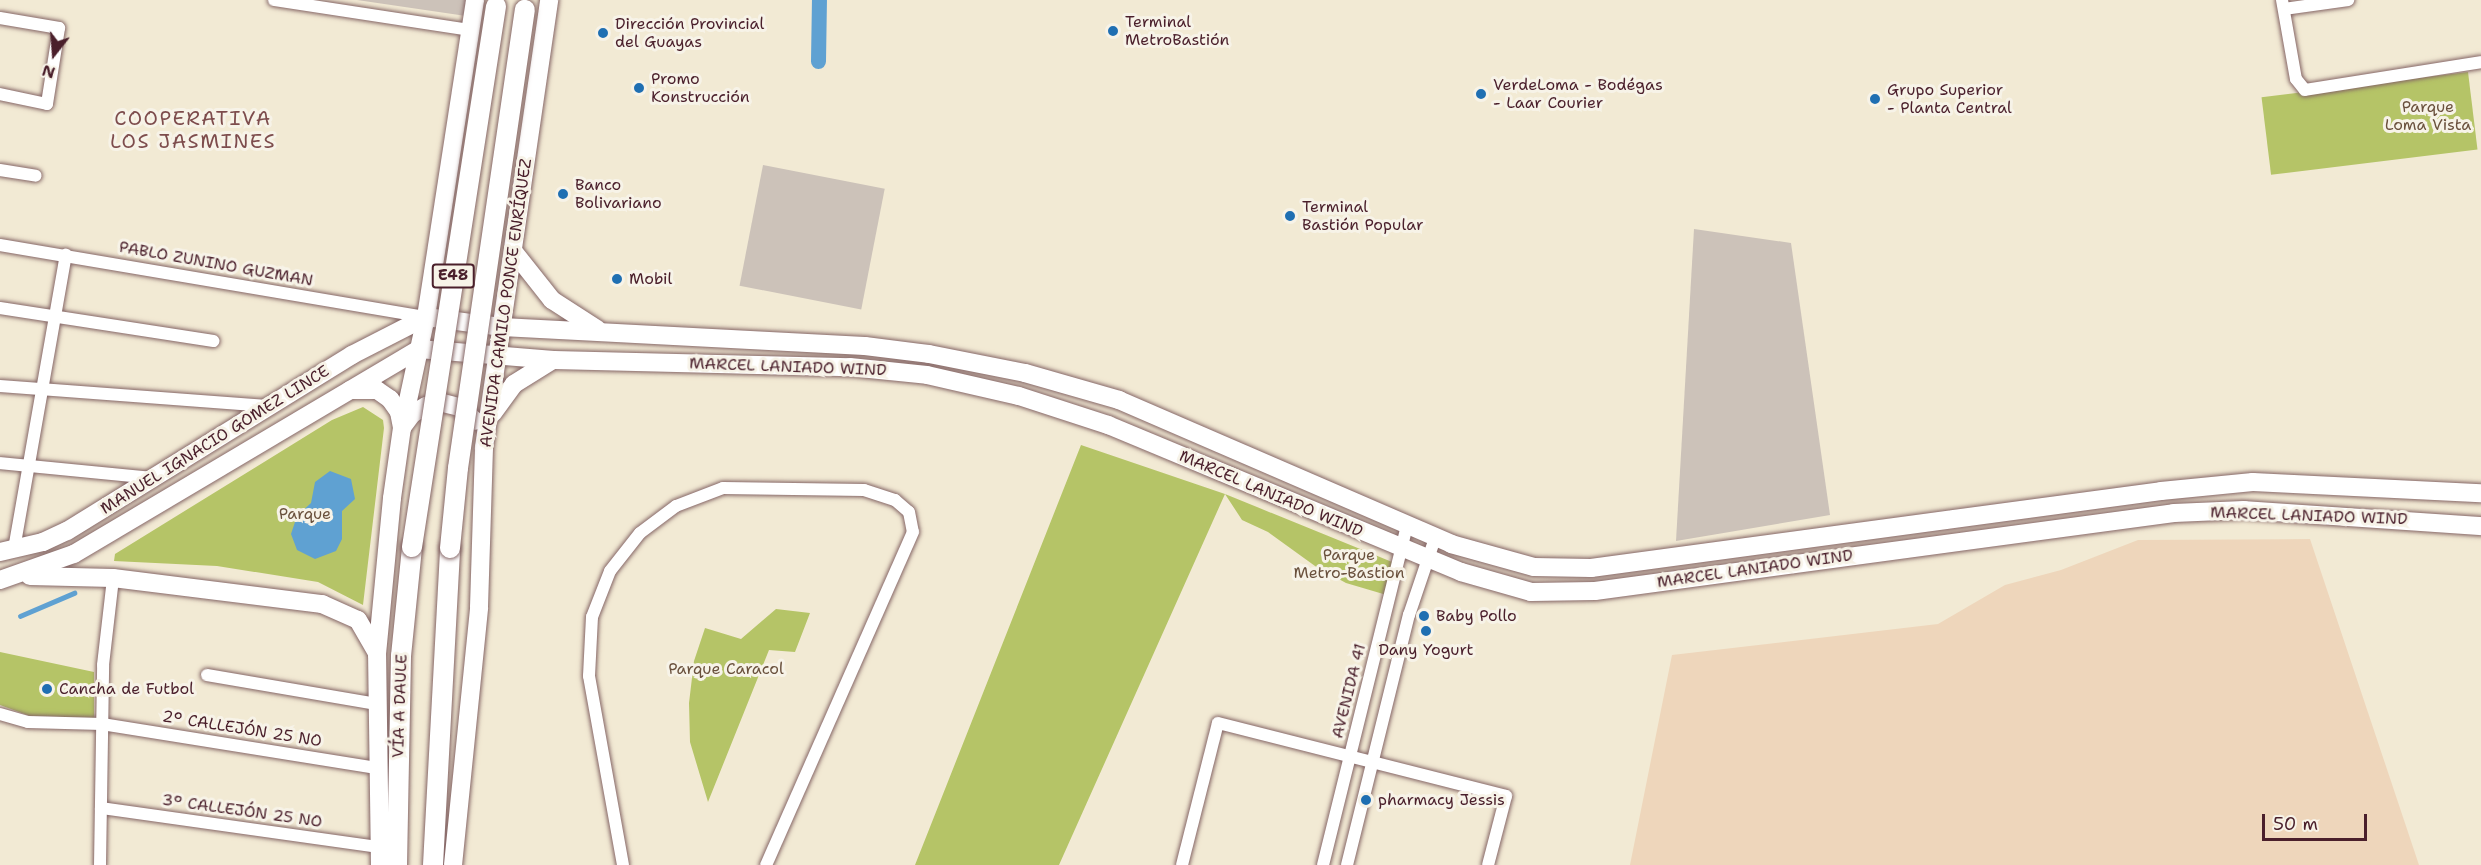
<!DOCTYPE html>
<meta charset="utf-8">
<style>
body{margin:0}
#map{position:relative;width:2481px;height:865px;overflow:hidden;background:#f2ead4;font-family:"Shantell Sans",sans-serif}
div>[style]{position:absolute}
.built>*{inset:0;background:#eed6bb}
.industrial>*{inset:0;background:#ccc2b9;transform-origin:0 0}
.green>*{inset:0;background:#b5c467;transform-origin:0 0}
.water>*{inset:0;background:#5fa1d2}
.stream>*{height:4.5px;margin:-2.25px;padding:0 2.25px;transform-origin:2.25px;border-radius:2.25px;background:#5fa1d2}
.canal>*{height:15px;margin:-7.5px;padding:0 7.5px;transform-origin:7.5px;border-radius:7.5px;background:#5fa1d2}
.roads{filter:drop-shadow(0 0 2px #856666) drop-shadow(0 0 2px #856666)}
.minor>*{height:12px;margin:-6px;padding:0 6px;transform-origin:6px;border-radius:6px;background:#fff}
.secondary>*{height:18px;margin:-9px;padding:0 9px;transform-origin:9px;border-radius:9px;background:#fff}
.primary>*{height:20px;margin:-10px;padding:0 10px;transform-origin:10px;border-radius:10px;background:#fff}
.bridges{filter:drop-shadow(0 0 2px #856666) drop-shadow(0 0 2px #856666)}
.primary-bridge>*{height:20px;margin:-10px;padding:0 10px;transform-origin:10px;border-radius:10px;background:#fff}
.dots>*{width:16px;height:16px;translate:-50% -50%;box-sizing:border-box;border:3px solid #f7f3e8;border-radius:50%}
span{translate:-50% -50%;white-space:nowrap;text-align:center;line-height:1.15;-webkit-text-stroke:6px #f7f3e8;paint-order:stroke}
.shield-label span{padding:2px 4px;background:#f7f3e8;border:2px solid;border-radius:4px;-webkit-text-stroke-width:0}
.shield-label{font-size:15px;color:#4a1f2b;font-weight:700}
.poi-label{font-size:16px;color:#4a1f2b}
.left{translate:0 -50%;text-align:left}
.park-label{font-size:16px;color:#6a513d}
.street-label{font-size:16px;color:#4a1f2b}
.quarter-label{font-size:20px;color:#7d4c4c;letter-spacing:1.5px}
.north{position:absolute;left:24px;top:24px;width:60px;height:60px;-webkit-text-stroke:4px #f7f3e8;paint-order:stroke;rotate:197deg;font-size:16px;font-weight:700;line-height:24px;text-align:center;color:#4a1f2b}
.north::after{content:'';display:block;margin:auto;width:21px;height:27px;background:#4a1f2b;clip-path:polygon(50% 0,100% 100%,50% 72%,0 100%)}
.scale{position:absolute;left:2262px;top:814px;width:105px;height:27px;box-sizing:border-box;border:3px solid #4a1f2b;border-top:0;padding-left:8px;font-size:18px;line-height:21px;white-space:nowrap;color:#4a1f2b;-webkit-text-stroke:4px #f7f3e8;paint-order:stroke}
</style>
<div id="map">
<div class="built">
<i style="clip-path:polygon(2310px 539px,2419px 865px,1630px 865px,1672px 655px,1938px 624px,2005px 585px,2061px 570px,2138px 540px)"></i>
</div>
<div class="industrial">
<i style="clip-path:polygon(357px 0,468px 0,466px 16px)"></i>
<i style="left:763px;top:165px;width:124px;height:123px;rotate:11deg"></i>
<i style="clip-path:polygon(1694px 229px,1791px 243px,1830px 515px,1676px 541px)"></i>
</div>
<div class="green">
<i style="left:2468px;top:72px;width:78px;height:208px;rotate:83deg"></i>
<i style="clip-path:polygon(363px 407px,383px 420px,384px 428px,363px 605px,318px 582px,217px 566px,114px 561px,115px 554px,332px 420px)"></i>
<i style="clip-path:polygon(1081px 445px,1225px 494px,1397px 564px,1390px 596px,1346px 583px,1315px 566px,1268px 532px,1242px 520px,1225px 494px,1059px 865px,915px 865px)"></i>
<i style="clip-path:polygon(776px 609px,810px 613px,795px 652px,769px 650px,708px 802px,690px 742px,689px 703px,694px 661px,705px 628px,741px 639px)"></i>
<i style="clip-path:polygon(0 652px,94px 672px,94px 718px,30px 716px,0 705px)"></i>
</div>
<div class="water">
<i style="clip-path:polygon(330px 471px,351px 479px,355px 499px,342px 511px,342px 539px,336px 551px,315px 559px,297px 550px,291px 534px,297px 516px,311px 503px,315px 482px)"></i>
</div>
<div class="stream">
<i style="left:20px;top:616px;width:59px;rotate:-23.1deg"></i>
</div>
<div class="canal">
<i style="left:818px;top:61px;width:61px;rotate:-89.1deg"></i>
</div>
<div class="roads">
<div class="minor">
<i style="left:274px;top:0;width:198px;rotate:8.7deg"></i>
<i style="left:2282px;top:0;width:80px;rotate:80deg"></i>
<i style="left:2296px;top:79px;width:14px;rotate:51deg"></i>
<i style="left:2305px;top:90px;width:178px;rotate:-9deg"></i>
<i style="left:2284px;top:9px;width:65px;rotate:-8deg"></i>
<i style="left:0;top:18px;width:60px;rotate:9.6deg"></i>
<i style="left:59px;top:28px;width:77px;rotate:99deg"></i>
<i style="left:47px;top:104px;width:48px;rotate:-168deg"></i>
<i style="left:0;top:170px;width:36px;rotate:9deg"></i>
<i style="left:0;top:245px;width:432px;rotate:9.6deg"></i>
<i style="left:0;top:308px;width:216px;rotate:8.8deg"></i>
<i style="left:0;top:386px;width:268px;rotate:4.3deg"></i>
<i style="left:0;top:463px;width:155px;rotate:5.6deg"></i>
<i style="left:14px;top:549px;width:299px;rotate:-80deg"></i>
<i style="left:207px;top:675px;width:172px;rotate:9.7deg"></i>
<i style="left:0;top:714px;width:29px;rotate:16deg"></i>
<i style="left:28px;top:722px;width:74px;rotate:1.5deg"></i>
<i style="left:102px;top:724px;width:278px;rotate:9.1deg"></i>
<i style="left:101px;top:808px;width:282px;rotate:8deg"></i>
<i style="left:100px;top:865px;width:200px;rotate:-89.1deg"></i>
<i style="left:103px;top:665px;width:88px;rotate:-83.4deg"></i>
<i style="left:623px;top:865px;width:192px;rotate:-100.2deg"></i>
<i style="left:589px;top:676px;width:59px;rotate:-87.1deg"></i>
<i style="left:592px;top:617px;width:49px;rotate:-68.6deg"></i>
<i style="left:610px;top:571px;width:48px;rotate:-51.7deg"></i>
<i style="left:640px;top:533px;width:45px;rotate:-36.9deg"></i>
<i style="left:676px;top:506px;width:50px;rotate:-21deg"></i>
<i style="left:723px;top:488px;width:141px;rotate:0.8deg"></i>
<i style="left:864px;top:490px;width:33px;rotate:18deg"></i>
<i style="left:895px;top:500px;width:18px;rotate:41deg"></i>
<i style="left:909px;top:512px;width:20px;rotate:79deg"></i>
<i style="left:913px;top:532px;width:364px;rotate:113.8deg"></i>
<i style="left:1182px;top:865px;width:146px;rotate:-75.8deg"></i>
<i style="left:1218px;top:723px;width:297px;rotate:14.2deg"></i>
<i style="left:1506px;top:796px;width:71px;rotate:104.6deg"></i>
<i style="left:1323px;top:865px;width:350px;rotate:-76.1deg"></i>
<i style="left:1347px;top:865px;width:258px;rotate:-76.1deg"></i>
<i style="left:1409px;top:615px;width:81px;rotate:-71.3deg"></i>
</div>
<div class="secondary">
<i style="left:514px;top:252px;width:61px;rotate:51.6deg"></i>
<i style="left:552px;top:300px;width:54px;rotate:32.8deg"></i>
<i style="left:426px;top:317px;width:77px;rotate:7.5deg"></i>
<i style="left:502px;top:327px;width:363px;rotate:3deg"></i>
<i style="left:865px;top:346px;width:64px;rotate:7.1deg"></i>
<i style="left:929px;top:354px;width:98px;rotate:11.2deg"></i>
<i style="left:1025px;top:373px;width:98px;rotate:16deg"></i>
<i style="left:1119px;top:400px;width:362px;rotate:23.4deg"></i>
<i style="left:1451px;top:544px;width:86px;rotate:15.5deg"></i>
<i style="left:1534px;top:567px;width:57px;rotate:1deg"></i>
<i style="left:1591px;top:568px;width:575px;rotate:-7.69deg"></i>
<i style="left:2161px;top:491px;width:92px;rotate:-5.6deg"></i>
<i style="left:2253px;top:482px;width:228px;rotate:2.8deg"></i>
<i style="left:419px;top:349px;width:135px;rotate:4.7deg"></i>
<i style="left:554px;top:360px;width:296px;rotate:1.4deg"></i>
<i style="left:850px;top:367px;width:77px;rotate:5.9deg"></i>
<i style="left:927px;top:375px;width:94px;rotate:12.9deg"></i>
<i style="left:1019px;top:396px;width:94px;rotate:18deg"></i>
<i style="left:1108px;top:425px;width:382px;rotate:22.6deg"></i>
<i style="left:1461px;top:572px;width:73px;rotate:15.9deg"></i>
<i style="left:1531px;top:592px;width:64px;rotate:-0.9deg"></i>
<i style="left:1595px;top:591px;width:584px;rotate:-7.67deg"></i>
<i style="left:2174px;top:513px;width:70px;rotate:-2.5deg"></i>
<i style="left:2244px;top:510px;width:238px;rotate:3.9deg"></i>
<i style="left:350px;top:390px;width:27px"></i>
<i style="left:377px;top:390px;width:16px;rotate:35deg"></i>
<i style="left:390px;top:399px;width:16px;rotate:55deg"></i>
<i style="left:399px;top:412px;width:16px;rotate:79deg"></i>
<i style="left:493px;top:413px;width:36px;rotate:-54deg"></i>
<i style="left:514px;top:384px;width:44px;rotate:-31.9deg"></i>
<i style="left:403px;top:426px;width:15px;rotate:-53deg"></i>
<i style="left:412px;top:414px;width:16px;rotate:-30deg"></i>
<i style="left:426px;top:406px;width:17px;rotate:-10deg"></i>
<i style="left:443px;top:403px;width:16px;rotate:14deg"></i>
<i style="left:459px;top:407px;width:21px;rotate:41deg"></i>
<i style="left:0;top:552px;width:44px;rotate:-13.1deg"></i>
<i style="left:43px;top:542px;width:26px;rotate:-25deg"></i>
<i style="left:67px;top:531px;width:335px;rotate:-31.7deg"></i>
<i style="left:352px;top:355px;width:83px;rotate:-27.2deg"></i>
<i style="left:30px;top:576px;width:83px;rotate:1.4deg"></i>
<i style="left:113px;top:578px;width:211px;rotate:7.1deg"></i>
<i style="left:322px;top:604px;width:39px;rotate:24deg"></i>
<i style="left:358px;top:620px;width:38px;rotate:60deg"></i>
<i style="left:0;top:580px;width:78px;rotate:-19.4deg"></i>
<i style="left:74px;top:554px;width:401px;rotate:-30.7deg"></i>
<i style="left:380px;top:865px;width:211px;rotate:-90.8deg"></i>
<i style="left:377px;top:654px;width:157px;rotate:-84.5deg"></i>
<i style="left:392px;top:498px;width:71px;rotate:-81.9deg"></i>
<i style="left:402px;top:428px;width:114px;rotate:-77.8deg"></i>
<i style="left:426px;top:317px;width:321px;rotate:-81.2deg"></i>
<i style="left:453px;top:865px;width:259px;rotate:-84.2deg"></i>
<i style="left:479px;top:607px;width:160px;rotate:-88.2deg"></i>
<i style="left:484px;top:447px;width:452px;rotate:-81.7deg"></i>
</div>
<div class="primary">
<i style="left:397px;top:865px;width:209px;rotate:-88.9deg"></i>
<i style="left:401px;top:656px;width:110px;rotate:-84.2deg"></i>
<i style="left:433px;top:865px;width:317px;rotate:-86.9deg"></i>
</div>
</div>
<div class="bridges">
<div class="primary-bridge">
<i style="left:412px;top:547px;width:547px;rotate:-81.17deg"></i>
<i style="left:450px;top:548px;width:80px;rotate:-84.3deg"></i>
<i style="left:458px;top:468px;width:463px;rotate:-81.7deg"></i>
</div>
</div>
<div class="dots">
<i style="left:1113px;top:31px;background:#1f6fb2"></i>
<i style="left:603px;top:33px;background:#1f6fb2"></i>
<i style="left:639px;top:88px;background:#1f6fb2"></i>
<i style="left:1481px;top:94px;background:#1f6fb2"></i>
<i style="left:1875px;top:99px;background:#1f6fb2"></i>
<i style="left:563px;top:194px;background:#1f6fb2"></i>
<i style="left:1290px;top:216px;background:#1f6fb2"></i>
<i style="left:617px;top:279px;background:#1f6fb2"></i>
<i style="left:1424px;top:616px;background:#1f6fb2"></i>
<i style="left:1426px;top:631px;background:#1f6fb2"></i>
<i style="left:47px;top:689px;background:#1f6fb2"></i>
<i style="left:1366px;top:800px;background:#1f6fb2"></i>
</div>
<div class="shield-label">
<span style="left:453px;top:276px">E48</span>
</div>
<div class="poi-label">
<span class="left" style="left:1125px;top:31px">Terminal<br>MetroBastión</span>
<span class="left" style="left:615px;top:33px">Dirección Provincial<br>del Guayas</span>
<span class="left" style="left:651px;top:88px">Promo<br>Konstrucción</span>
<span class="left" style="left:1493px;top:94px">VerdeLoma - Bodégas<br>- Laar Courier</span>
<span class="left" style="left:1887px;top:99px">Grupo Superior<br>- Planta Central</span>
<span class="left" style="left:575px;top:194px">Banco<br>Bolivariano</span>
<span class="left" style="left:1302px;top:216px">Terminal<br>Bastión Popular</span>
<span class="left" style="left:629px;top:279px">Mobil</span>
<span class="left" style="left:1436px;top:616px">Baby Pollo</span>
<span style="left:1426px;top:650px">Dany Yogurt</span>
<span class="left" style="left:59px;top:689px">Cancha de Futbol</span>
<span class="left" style="left:1378px;top:800px">pharmacy Jessis</span>
</div>
<div class="park-label">
<span style="left:2428px;top:116px">Parque<br>Loma Vista</span>
<span style="left:305px;top:514px">Parque</span>
<span style="left:1349px;top:564px">Parque<br>Metro-Bastion</span>
<span style="left:726px;top:669px">Parque Caracol</span>
</div>
<div class="street-label">
<span style="left:216px;top:264px;rotate:10deg">PABLO ZUNINO GUZMAN</span>
<span style="left:506px;top:303px;rotate:-82deg">AVENIDA CAMILO PONCE ENRÍQUEZ</span>
<span style="left:788px;top:367px;rotate:2deg">MARCEL LANIADO WIND</span>
<span style="left:215px;top:440px;rotate:-32deg">MANUEL IGNACIO GOMEZ LINCE</span>
<span style="left:1271px;top:494px;rotate:23deg">MARCEL LANIADO WIND</span>
<span style="left:2309px;top:516px;rotate:2deg">MARCEL LANIADO WIND</span>
<span style="left:1755px;top:569px;rotate:-8deg">MARCEL LANIADO WIND</span>
<span style="left:1349px;top:691px;rotate:-76deg">AVENIDA 41</span>
<span style="left:400px;top:706px;rotate:-88deg">VÍA A DAULE</span>
<span style="left:242px;top:729px;rotate:9deg">2° CALLEJÓN 25 NO</span>
<span style="left:242px;top:811px;rotate:8deg">3° CALLEJÓN 25 NO</span>
</div>
<div class="quarter-label">
<span style="left:193px;top:130px">COOPERATIVA<br>LOS JASMINES</span>
</div>
<div class="north">N</div>
<div class="scale">50 m</div>
</div>
